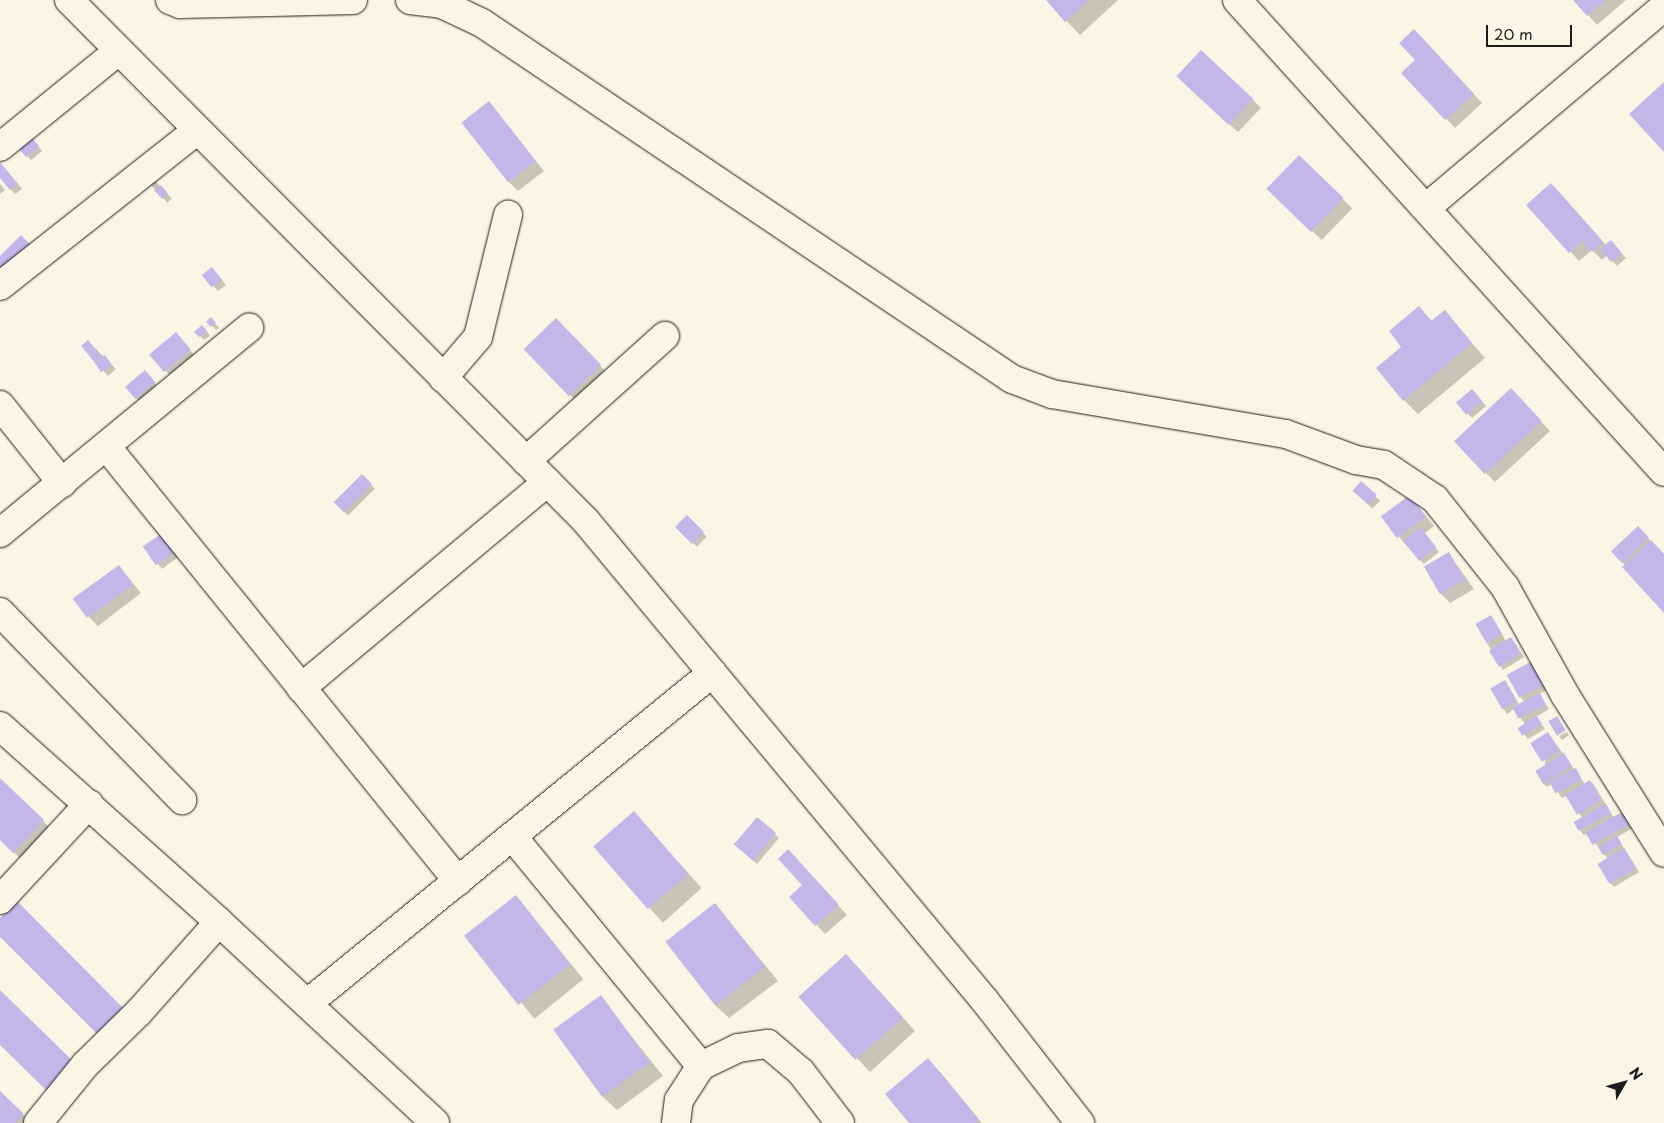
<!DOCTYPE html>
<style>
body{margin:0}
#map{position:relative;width:1664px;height:1123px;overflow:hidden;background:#fcf5e5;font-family:"Playpen Sans",sans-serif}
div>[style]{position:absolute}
.shadow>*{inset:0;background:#0003;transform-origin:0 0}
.building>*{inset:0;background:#c3b7e9;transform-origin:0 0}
.roads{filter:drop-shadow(0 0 1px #1c1c1c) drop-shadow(0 0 1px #1c1c1c)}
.minor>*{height:28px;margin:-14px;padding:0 14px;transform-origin:14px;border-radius:14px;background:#fcf5e5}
span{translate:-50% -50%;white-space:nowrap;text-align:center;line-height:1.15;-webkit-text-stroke:4px #fcf5e5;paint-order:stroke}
.north{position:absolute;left:1599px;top:1058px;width:50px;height:50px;-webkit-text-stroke:4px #fcf5e5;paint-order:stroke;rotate:52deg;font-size:14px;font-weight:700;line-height:20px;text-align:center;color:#1c1c1c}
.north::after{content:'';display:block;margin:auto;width:18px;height:22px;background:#1c1c1c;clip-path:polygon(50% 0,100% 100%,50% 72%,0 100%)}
.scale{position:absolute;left:1486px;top:25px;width:86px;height:22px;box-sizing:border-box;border:2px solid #1c1c1c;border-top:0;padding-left:6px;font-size:15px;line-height:18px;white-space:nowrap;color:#1c1c1c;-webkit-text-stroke:4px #fcf5e5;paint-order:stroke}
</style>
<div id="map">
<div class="shadow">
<i style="clip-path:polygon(1047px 0,1118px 0,1080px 35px)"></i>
<i style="clip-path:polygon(1575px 0,1626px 0,1597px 25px)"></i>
<i style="clip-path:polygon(1423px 39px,1482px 103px,1455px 128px,1403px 73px,1417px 60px)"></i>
<i style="clip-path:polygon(1188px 86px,1252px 99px,1261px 108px,1238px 132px)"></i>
<i style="clip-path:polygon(489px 103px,544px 171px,518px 191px,509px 182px)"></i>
<i style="clip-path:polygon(35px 143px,42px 151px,31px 160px,20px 148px)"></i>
<i style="left:1299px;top:157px;width:74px;height:44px;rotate:44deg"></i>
<i style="clip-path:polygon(0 163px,22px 189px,15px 194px,0 176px)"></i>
<i style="left:148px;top:173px;width:35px;height:6px;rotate:47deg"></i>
<i style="clip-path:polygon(0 184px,5px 190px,0 194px)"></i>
<i style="clip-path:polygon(1560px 193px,1607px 246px,1615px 246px,1626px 258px,1617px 266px,1607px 255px,1602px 260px,1592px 250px,1579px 261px,1528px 205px)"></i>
<i style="clip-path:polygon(216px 273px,226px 285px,218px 291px,214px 287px)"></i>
<i style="clip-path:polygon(1419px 308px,1432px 321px,1444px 311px,1485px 358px,1418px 414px,1404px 400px)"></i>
<i style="clip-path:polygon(211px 319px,219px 328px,216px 330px,212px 326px)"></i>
<i style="left:556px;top:320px;width:76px;height:42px;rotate:46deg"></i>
<i style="clip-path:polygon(207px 331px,210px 336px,204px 340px,196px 332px)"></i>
<i style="clip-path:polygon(180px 338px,194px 355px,170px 375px,166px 371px)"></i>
<i style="clip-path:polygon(93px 346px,116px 369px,108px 376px,95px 361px)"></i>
<i style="clip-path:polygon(149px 376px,158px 387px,140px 402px,136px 398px)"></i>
<i style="clip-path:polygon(1476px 394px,1486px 406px,1472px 418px,1468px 414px)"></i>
<i style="clip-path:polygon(1520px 399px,1550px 431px,1495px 482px,1486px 473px)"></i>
<i style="left:362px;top:476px;width:18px;height:38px;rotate:45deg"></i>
<i style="left:1361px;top:483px;width:26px;height:11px;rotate:43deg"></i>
<i style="clip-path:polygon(1410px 497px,1434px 526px,1424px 534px,1439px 552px,1424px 564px,1399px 537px)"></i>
<i style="left:687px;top:517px;width:28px;height:14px;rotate:45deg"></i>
<i style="clip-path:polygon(1638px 528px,1664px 555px,1664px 611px,1613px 551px)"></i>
<i style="clip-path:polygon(165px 540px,178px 557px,162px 569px,144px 547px)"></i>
<i style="clip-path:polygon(1449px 554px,1474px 589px,1450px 603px,1441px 594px)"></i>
<i style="clip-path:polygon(119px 566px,141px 593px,98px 626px,89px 617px)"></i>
<i style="clip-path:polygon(1491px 616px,1506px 641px,1511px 638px,1524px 657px,1503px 670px,1487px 643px)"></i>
<i style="clip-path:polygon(1532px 663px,1549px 689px,1539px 694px,1549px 709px,1536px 717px,1545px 729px,1528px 739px,1524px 734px,1525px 724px,1514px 709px,1507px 714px,1492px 690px,1505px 682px,1520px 706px,1526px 703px,1521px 698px)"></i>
<i style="clip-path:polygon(1567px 732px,1569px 735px,1562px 740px,1559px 736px)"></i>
<i style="clip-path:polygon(1548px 733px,1585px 784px,1590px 781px,1594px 785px,1614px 818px,1622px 813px,1633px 828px,1617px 837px,1639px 872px,1614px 887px,1610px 883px,1608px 859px,1587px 833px,1584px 835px,1580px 831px,1583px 819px,1567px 795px,1562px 798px,1552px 784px,1547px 787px,1543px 783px)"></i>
<i style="clip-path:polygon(0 780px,52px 830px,23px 861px,0 839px)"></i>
<i style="left:634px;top:813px;width:101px;height:52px;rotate:48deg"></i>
<i style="clip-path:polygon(757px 819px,779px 838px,757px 864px,740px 849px)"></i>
<i style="clip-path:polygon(788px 851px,847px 915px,825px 934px,791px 897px,803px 885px)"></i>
<i style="left:516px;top:896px;width:107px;height:63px;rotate:51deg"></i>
<i style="clip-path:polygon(715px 904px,778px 981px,729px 1018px,715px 1005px)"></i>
<i style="clip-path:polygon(860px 970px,915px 1031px,870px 1072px,857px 1058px)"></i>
<i style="clip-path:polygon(600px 997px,663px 1076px,617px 1110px,603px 1097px)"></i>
<i style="clip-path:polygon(927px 1060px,941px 1073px,982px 1123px,911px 1123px)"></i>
<i style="clip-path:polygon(0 1093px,31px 1123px,0 1123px)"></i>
</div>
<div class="building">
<i style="clip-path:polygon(1046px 0,1089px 0,1065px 22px)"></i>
<i style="clip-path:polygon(1573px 0,1606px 0,1587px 16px)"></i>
<i style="clip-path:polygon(1414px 29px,1474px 94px,1445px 120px,1401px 73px,1415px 60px,1399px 43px)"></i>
<i style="left:1201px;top:50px;width:71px;height:36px;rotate:43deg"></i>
<i style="clip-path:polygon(1664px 82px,1664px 152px,1629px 114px)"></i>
<i style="left:489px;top:101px;width:76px;height:35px;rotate:52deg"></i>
<i style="left:31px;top:137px;width:12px;height:17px;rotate:48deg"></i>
<i style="left:1299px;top:155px;width:62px;height:47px;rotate:44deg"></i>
<i style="clip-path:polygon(0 162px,18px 184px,10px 190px,0 178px)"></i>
<i style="clip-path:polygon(1551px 183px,1603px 242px,1592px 252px,1582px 241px,1569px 253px,1526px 205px)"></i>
<i style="clip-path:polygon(161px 185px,168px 194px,162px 199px,154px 190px)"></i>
<i style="clip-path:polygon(21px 235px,31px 245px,0 275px,0 256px)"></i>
<i style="left:1611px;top:240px;width:17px;height:14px;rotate:50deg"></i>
<i style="left:212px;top:267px;width:16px;height:13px;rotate:52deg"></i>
<i style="clip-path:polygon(1419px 306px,1431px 321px,1445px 310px,1472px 343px,1403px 401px,1376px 368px,1401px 347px,1389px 331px)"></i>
<i style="clip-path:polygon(211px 317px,216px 323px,211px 327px,206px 322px)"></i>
<i style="left:556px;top:318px;width:65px;height:45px;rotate:46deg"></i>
<i style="clip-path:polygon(202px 325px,207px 331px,199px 337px,194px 332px)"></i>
<i style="left:176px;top:332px;width:23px;height:35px;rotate:50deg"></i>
<i style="left:88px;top:340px;width:21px;height:9px;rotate:51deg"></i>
<i style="left:105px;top:355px;width:12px;height:13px;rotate:55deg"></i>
<i style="left:145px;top:370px;width:16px;height:26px;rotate:50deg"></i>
<i style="left:1511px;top:388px;width:45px;height:78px;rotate:47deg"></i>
<i style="left:1472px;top:389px;width:16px;height:21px;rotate:50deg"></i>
<i style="left:362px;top:474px;width:14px;height:40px;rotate:45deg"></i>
<i style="left:1361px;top:481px;width:21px;height:13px;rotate:41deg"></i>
<i style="left:1410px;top:495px;width:27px;height:36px;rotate:54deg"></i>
<i style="left:687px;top:515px;width:24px;height:17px;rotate:45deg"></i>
<i style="left:1638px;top:526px;width:16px;height:37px;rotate:47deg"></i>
<i style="left:1420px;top:527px;width:26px;height:22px;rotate:51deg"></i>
<i style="left:161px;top:534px;width:23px;height:22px;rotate:56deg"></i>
<i style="clip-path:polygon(1651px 540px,1664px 554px,1664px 613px,1622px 567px)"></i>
<i style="left:1449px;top:552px;width:32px;height:29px;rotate:60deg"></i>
<i style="left:119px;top:565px;width:24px;height:57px;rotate:54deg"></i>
<i style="left:1491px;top:615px;width:22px;height:18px;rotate:60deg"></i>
<i style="left:1511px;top:637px;width:19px;height:26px;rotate:58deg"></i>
<i style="left:1532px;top:661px;width:26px;height:29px;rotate:61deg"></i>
<i style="left:1505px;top:680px;width:24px;height:17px;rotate:60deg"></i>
<i style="left:1540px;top:693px;width:13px;height:31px;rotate:63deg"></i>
<i style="left:1537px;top:716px;width:9px;height:23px;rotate:58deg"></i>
<i style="left:1557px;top:716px;width:17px;height:10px;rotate:59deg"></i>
<i style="left:1548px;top:732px;width:22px;height:21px;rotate:58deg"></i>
<i style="left:1564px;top:753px;width:15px;height:34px;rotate:58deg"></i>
<i style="left:1576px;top:768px;width:13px;height:30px;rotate:63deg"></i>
<i style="clip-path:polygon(0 778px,44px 820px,13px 853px,0 840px)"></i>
<i style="left:1590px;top:780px;width:23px;height:29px;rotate:59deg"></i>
<i style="left:1606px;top:804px;width:10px;height:37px;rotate:61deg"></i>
<i style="left:634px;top:811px;width:83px;height:54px;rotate:49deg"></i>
<i style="left:1622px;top:812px;width:14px;height:42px;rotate:60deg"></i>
<i style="left:757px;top:817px;width:25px;height:36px;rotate:40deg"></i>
<i style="left:1617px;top:836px;width:9px;height:22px;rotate:58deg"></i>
<i style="left:1624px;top:848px;width:23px;height:31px;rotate:59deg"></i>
<i style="clip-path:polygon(788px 849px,839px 905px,815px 926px,789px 897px,802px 885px,778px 859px)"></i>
<i style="left:516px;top:895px;width:88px;height:66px;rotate:52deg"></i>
<i style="clip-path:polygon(17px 901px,126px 1011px,100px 1037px,0 937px,0 918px)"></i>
<i style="left:715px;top:903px;width:81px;height:63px;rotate:52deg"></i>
<i style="left:846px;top:954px;width:85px;height:64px;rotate:48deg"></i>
<i style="clip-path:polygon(0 990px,77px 1065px,50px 1094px,0 1045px)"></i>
<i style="left:601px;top:995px;width:83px;height:59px;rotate:54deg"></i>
<i style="clip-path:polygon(928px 1058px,979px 1120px,976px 1123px,909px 1123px,885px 1094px)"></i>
<i style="clip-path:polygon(0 1091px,24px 1114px,15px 1123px,0 1123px)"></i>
</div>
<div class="roads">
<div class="minor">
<i style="left:69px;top:0;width:733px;rotate:45.22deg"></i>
<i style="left:585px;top:520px;width:626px;rotate:50.25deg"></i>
<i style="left:985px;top:1001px;width:155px;rotate:52.1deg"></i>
<i style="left:170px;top:0;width:11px;rotate:22deg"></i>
<i style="left:180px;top:4px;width:173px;rotate:-1.3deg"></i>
<i style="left:410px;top:0;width:32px;rotate:7deg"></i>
<i style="left:442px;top:4px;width:44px;rotate:25.4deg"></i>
<i style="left:482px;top:23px;width:638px;rotate:33.89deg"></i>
<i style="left:1012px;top:379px;width:43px;rotate:20.6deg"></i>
<i style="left:1052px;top:394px;width:237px;rotate:9.7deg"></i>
<i style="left:1286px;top:434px;width:75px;rotate:20.4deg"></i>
<i style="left:1356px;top:460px;width:28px;rotate:10deg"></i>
<i style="left:1384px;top:465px;width:61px;rotate:33.7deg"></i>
<i style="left:1435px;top:499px;width:112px;rotate:51.5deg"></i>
<i style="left:1505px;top:587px;width:124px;rotate:60.9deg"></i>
<i style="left:1565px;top:695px;width:186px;rotate:57.9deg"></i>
<i style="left:1237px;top:0;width:636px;rotate:47.87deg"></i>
<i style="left:0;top:147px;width:151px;rotate:-39.1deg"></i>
<i style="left:1426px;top:208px;width:312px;rotate:-40.2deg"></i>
<i style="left:0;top:286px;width:250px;rotate:-38.3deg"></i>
<i style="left:443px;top:378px;width:54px;rotate:-49.5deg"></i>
<i style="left:478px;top:337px;width:126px;rotate:-76.2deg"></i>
<i style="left:0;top:405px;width:100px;rotate:51.5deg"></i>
<i style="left:106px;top:446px;width:560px;rotate:51.02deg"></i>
<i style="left:526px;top:461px;width:187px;rotate:-42deg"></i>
<i style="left:0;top:533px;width:323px;rotate:-39.5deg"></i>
<i style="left:0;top:612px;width:262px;rotate:45.9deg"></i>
<i style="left:301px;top:688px;width:321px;rotate:-39.9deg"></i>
<i style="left:0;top:726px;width:294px;rotate:41.8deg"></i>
<i style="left:219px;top:922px;width:295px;rotate:42.9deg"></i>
<i style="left:512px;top:836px;width:298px;rotate:50.6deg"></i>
<i style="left:701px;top:1066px;width:41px;rotate:-25.9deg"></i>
<i style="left:738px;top:1048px;width:30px;rotate:-8deg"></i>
<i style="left:768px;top:1044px;width:43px;rotate:40.3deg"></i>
<i style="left:801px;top:1072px;width:64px;rotate:52.6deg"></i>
<i style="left:0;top:900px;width:131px;rotate:-47.2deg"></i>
<i style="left:308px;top:1003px;width:522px;rotate:-39.24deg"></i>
<i style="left:38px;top:1123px;width:75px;rotate:-51deg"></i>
<i style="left:85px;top:1065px;width:76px;rotate:-44.5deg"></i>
<i style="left:139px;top:1012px;width:120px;rotate:-48.4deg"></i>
<i style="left:676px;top:1123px;width:23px;rotate:-83deg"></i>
<i style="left:679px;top:1100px;width:40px;rotate:-57.1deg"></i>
</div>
</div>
<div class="north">N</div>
<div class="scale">20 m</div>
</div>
